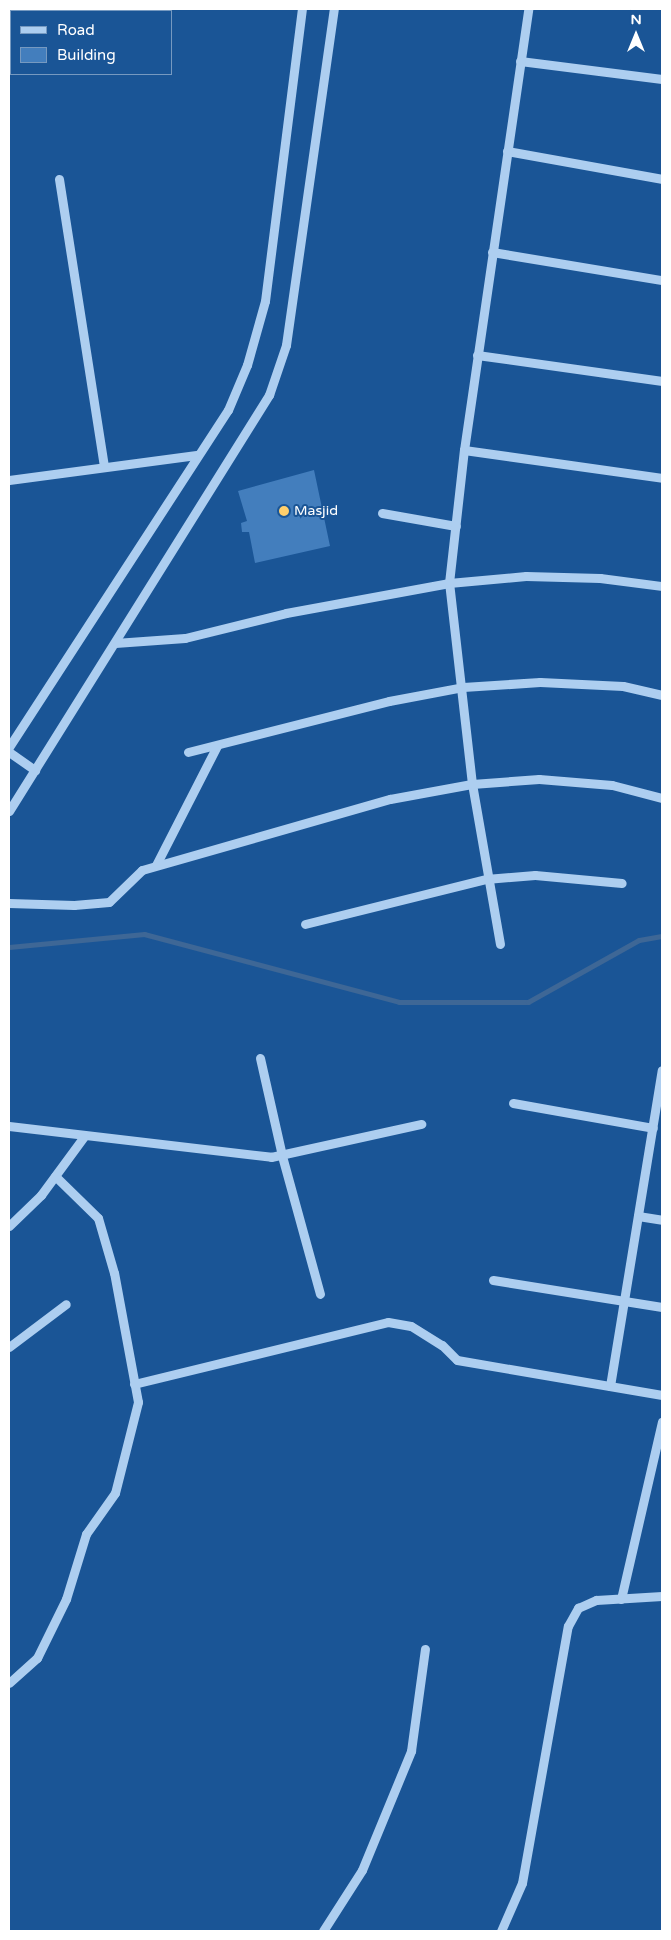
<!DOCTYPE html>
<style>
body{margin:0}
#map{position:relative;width:671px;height:1940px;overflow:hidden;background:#1a5596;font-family:"Varela Round",sans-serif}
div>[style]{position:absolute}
.stream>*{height:5px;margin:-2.5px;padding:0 2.5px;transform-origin:2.5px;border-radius:2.5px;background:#3e6796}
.building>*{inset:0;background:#437ebd}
.minor>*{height:9px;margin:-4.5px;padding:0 4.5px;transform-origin:4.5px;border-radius:4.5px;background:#adcef0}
.dots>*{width:14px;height:14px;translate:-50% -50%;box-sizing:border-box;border:2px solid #1a5596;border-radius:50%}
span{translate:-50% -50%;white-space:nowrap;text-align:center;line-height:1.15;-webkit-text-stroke:4px #1a5596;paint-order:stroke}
.poi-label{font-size:14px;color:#fff}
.left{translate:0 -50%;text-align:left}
.frame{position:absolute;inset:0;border:10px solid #fff;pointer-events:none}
.legend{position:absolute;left:10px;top:10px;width:162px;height:65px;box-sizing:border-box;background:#1a5596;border:1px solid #7699c0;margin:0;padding:6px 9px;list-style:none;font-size:15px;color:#fff}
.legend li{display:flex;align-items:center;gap:10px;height:25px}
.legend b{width:25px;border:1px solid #7699c0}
.north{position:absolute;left:611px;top:10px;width:50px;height:50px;-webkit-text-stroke:4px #1a5596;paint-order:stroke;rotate:0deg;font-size:14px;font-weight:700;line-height:20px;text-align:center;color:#fff}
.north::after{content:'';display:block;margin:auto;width:18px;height:22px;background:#fff;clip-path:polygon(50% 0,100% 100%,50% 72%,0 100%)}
</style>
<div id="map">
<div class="stream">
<i style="left:9px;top:947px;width:136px;rotate:-5.5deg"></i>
<i style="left:144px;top:934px;width:264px;rotate:14.9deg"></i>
<i style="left:399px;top:1002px;width:129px"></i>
<i style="left:528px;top:1002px;width:127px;rotate:-29.2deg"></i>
<i style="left:639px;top:940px;width:23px;rotate:-10deg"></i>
</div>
<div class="building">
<i style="clip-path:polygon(314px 470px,330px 546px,255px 563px,249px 532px,242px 532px,241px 523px,247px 521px,238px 491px)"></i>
</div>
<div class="minor">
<i style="left:520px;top:61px;width:143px;rotate:7.2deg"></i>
<i style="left:507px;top:151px;width:158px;rotate:10.2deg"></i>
<i style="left:59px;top:179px;width:291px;rotate:81.1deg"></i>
<i style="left:492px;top:252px;width:172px;rotate:9.4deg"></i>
<i style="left:477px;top:355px;width:187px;rotate:8deg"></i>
<i style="left:464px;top:450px;width:200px;rotate:8deg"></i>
<i style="left:9px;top:480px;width:189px;rotate:-7.6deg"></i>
<i style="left:382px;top:513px;width:75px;rotate:10deg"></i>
<i style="left:115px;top:643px;width:70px;rotate:-4.1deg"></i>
<i style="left:185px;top:638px;width:104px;rotate:-13.9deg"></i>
<i style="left:286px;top:613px;width:166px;rotate:-10.4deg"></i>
<i style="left:449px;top:583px;width:77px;rotate:-5.2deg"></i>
<i style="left:526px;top:576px;width:74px;rotate:1.5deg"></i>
<i style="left:600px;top:578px;width:63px;rotate:7.4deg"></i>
<i style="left:9px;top:747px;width:402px;rotate:-57deg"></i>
<i style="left:228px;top:410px;width:49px;rotate:-67.1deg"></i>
<i style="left:247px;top:365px;width:66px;rotate:-74.3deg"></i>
<i style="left:265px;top:301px;width:294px;rotate:-82.8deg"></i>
<i style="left:9px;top:752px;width:32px;rotate:35deg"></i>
<i style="left:188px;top:752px;width:207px;rotate:-14.2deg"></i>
<i style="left:389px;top:701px;width:75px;rotate:-10.7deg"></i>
<i style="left:463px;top:687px;width:77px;rotate:-3.7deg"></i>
<i style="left:540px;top:682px;width:83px;rotate:2.8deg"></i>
<i style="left:623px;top:686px;width:40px;rotate:13deg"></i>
<i style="left:9px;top:811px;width:491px;rotate:-58deg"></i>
<i style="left:269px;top:395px;width:53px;rotate:-71.2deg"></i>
<i style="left:286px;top:345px;width:339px;rotate:-81.9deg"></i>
<i style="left:156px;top:865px;width:134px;rotate:-62.9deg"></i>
<i style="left:9px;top:903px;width:65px;rotate:1.8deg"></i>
<i style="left:74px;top:905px;width:35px;rotate:-5deg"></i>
<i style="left:109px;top:902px;width:46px;rotate:-44.1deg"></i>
<i style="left:142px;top:870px;width:258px;rotate:-16deg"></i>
<i style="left:390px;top:799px;width:83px;rotate:-10.4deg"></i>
<i style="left:472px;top:784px;width:67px;rotate:-4.3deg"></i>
<i style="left:539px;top:779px;width:73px;rotate:4.7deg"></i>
<i style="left:612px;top:785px;width:52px;rotate:14.6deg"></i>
<i style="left:305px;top:924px;width:187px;rotate:-14deg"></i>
<i style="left:486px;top:879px;width:49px;rotate:-4.7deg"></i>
<i style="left:535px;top:875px;width:87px;rotate:5.3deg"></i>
<i style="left:500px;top:944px;width:162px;rotate:-99.9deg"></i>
<i style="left:472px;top:784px;width:202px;rotate:-96.5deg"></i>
<i style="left:449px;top:583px;width:134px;rotate:-83.6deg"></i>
<i style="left:464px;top:450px;width:446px;rotate:-81.7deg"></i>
<i style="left:260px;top:1058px;width:100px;rotate:77.3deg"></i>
<i style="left:282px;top:1156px;width:143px;rotate:74.6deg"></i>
<i style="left:513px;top:1103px;width:142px;rotate:10.1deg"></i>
<i style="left:9px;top:1126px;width:264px;rotate:6.7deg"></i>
<i style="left:271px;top:1157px;width:154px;rotate:-12.4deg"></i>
<i style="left:638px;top:1216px;width:24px;rotate:9deg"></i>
<i style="left:9px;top:1226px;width:45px;rotate:-44.1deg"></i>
<i style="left:41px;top:1195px;width:74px;rotate:-53.7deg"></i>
<i style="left:493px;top:1280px;width:171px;rotate:9.1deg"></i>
<i style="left:9px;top:1347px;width:71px;rotate:-37deg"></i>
<i style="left:134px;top:1384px;width:261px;rotate:-13.7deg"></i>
<i style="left:388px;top:1322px;width:23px;rotate:10deg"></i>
<i style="left:411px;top:1326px;width:36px;rotate:32deg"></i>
<i style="left:442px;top:1345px;width:21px;rotate:45deg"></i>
<i style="left:457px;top:1360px;width:208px;rotate:9.7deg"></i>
<i style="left:610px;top:1386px;width:320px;rotate:-80.7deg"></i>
<i style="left:621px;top:1599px;width:182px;rotate:-77deg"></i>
<i style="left:9px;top:1683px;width:38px;rotate:-42deg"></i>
<i style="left:37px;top:1658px;width:66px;rotate:-63.8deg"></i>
<i style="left:66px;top:1599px;width:68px;rotate:-72.9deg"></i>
<i style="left:86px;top:1534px;width:50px;rotate:-54.7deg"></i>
<i style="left:115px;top:1493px;width:94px;rotate:-75.8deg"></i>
<i style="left:138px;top:1402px;width:131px;rotate:-100.5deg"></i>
<i style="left:114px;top:1273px;width:57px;rotate:-106.2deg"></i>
<i style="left:98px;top:1218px;width:60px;rotate:-135.7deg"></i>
<i style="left:323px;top:1931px;width:72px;rotate:-57.4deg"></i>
<i style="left:362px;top:1870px;width:129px;rotate:-67.6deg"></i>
<i style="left:411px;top:1751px;width:103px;rotate:-82.2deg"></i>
<i style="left:501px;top:1931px;width:52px;rotate:-66.4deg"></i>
<i style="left:522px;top:1883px;width:261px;rotate:-79.9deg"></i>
<i style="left:568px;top:1626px;width:21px;rotate:-61deg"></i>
<i style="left:578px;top:1608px;width:20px;rotate:-24deg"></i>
<i style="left:596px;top:1600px;width:66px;rotate:-3.5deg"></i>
</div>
<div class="dots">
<i style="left:284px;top:511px;background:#ffcf6c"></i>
</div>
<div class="poi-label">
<span class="left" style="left:294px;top:511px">Masjid</span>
</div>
<div class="frame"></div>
<ul class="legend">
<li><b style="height:6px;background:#adcef0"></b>Road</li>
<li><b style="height:14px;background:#437ebd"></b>Building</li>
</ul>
<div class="north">N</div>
</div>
